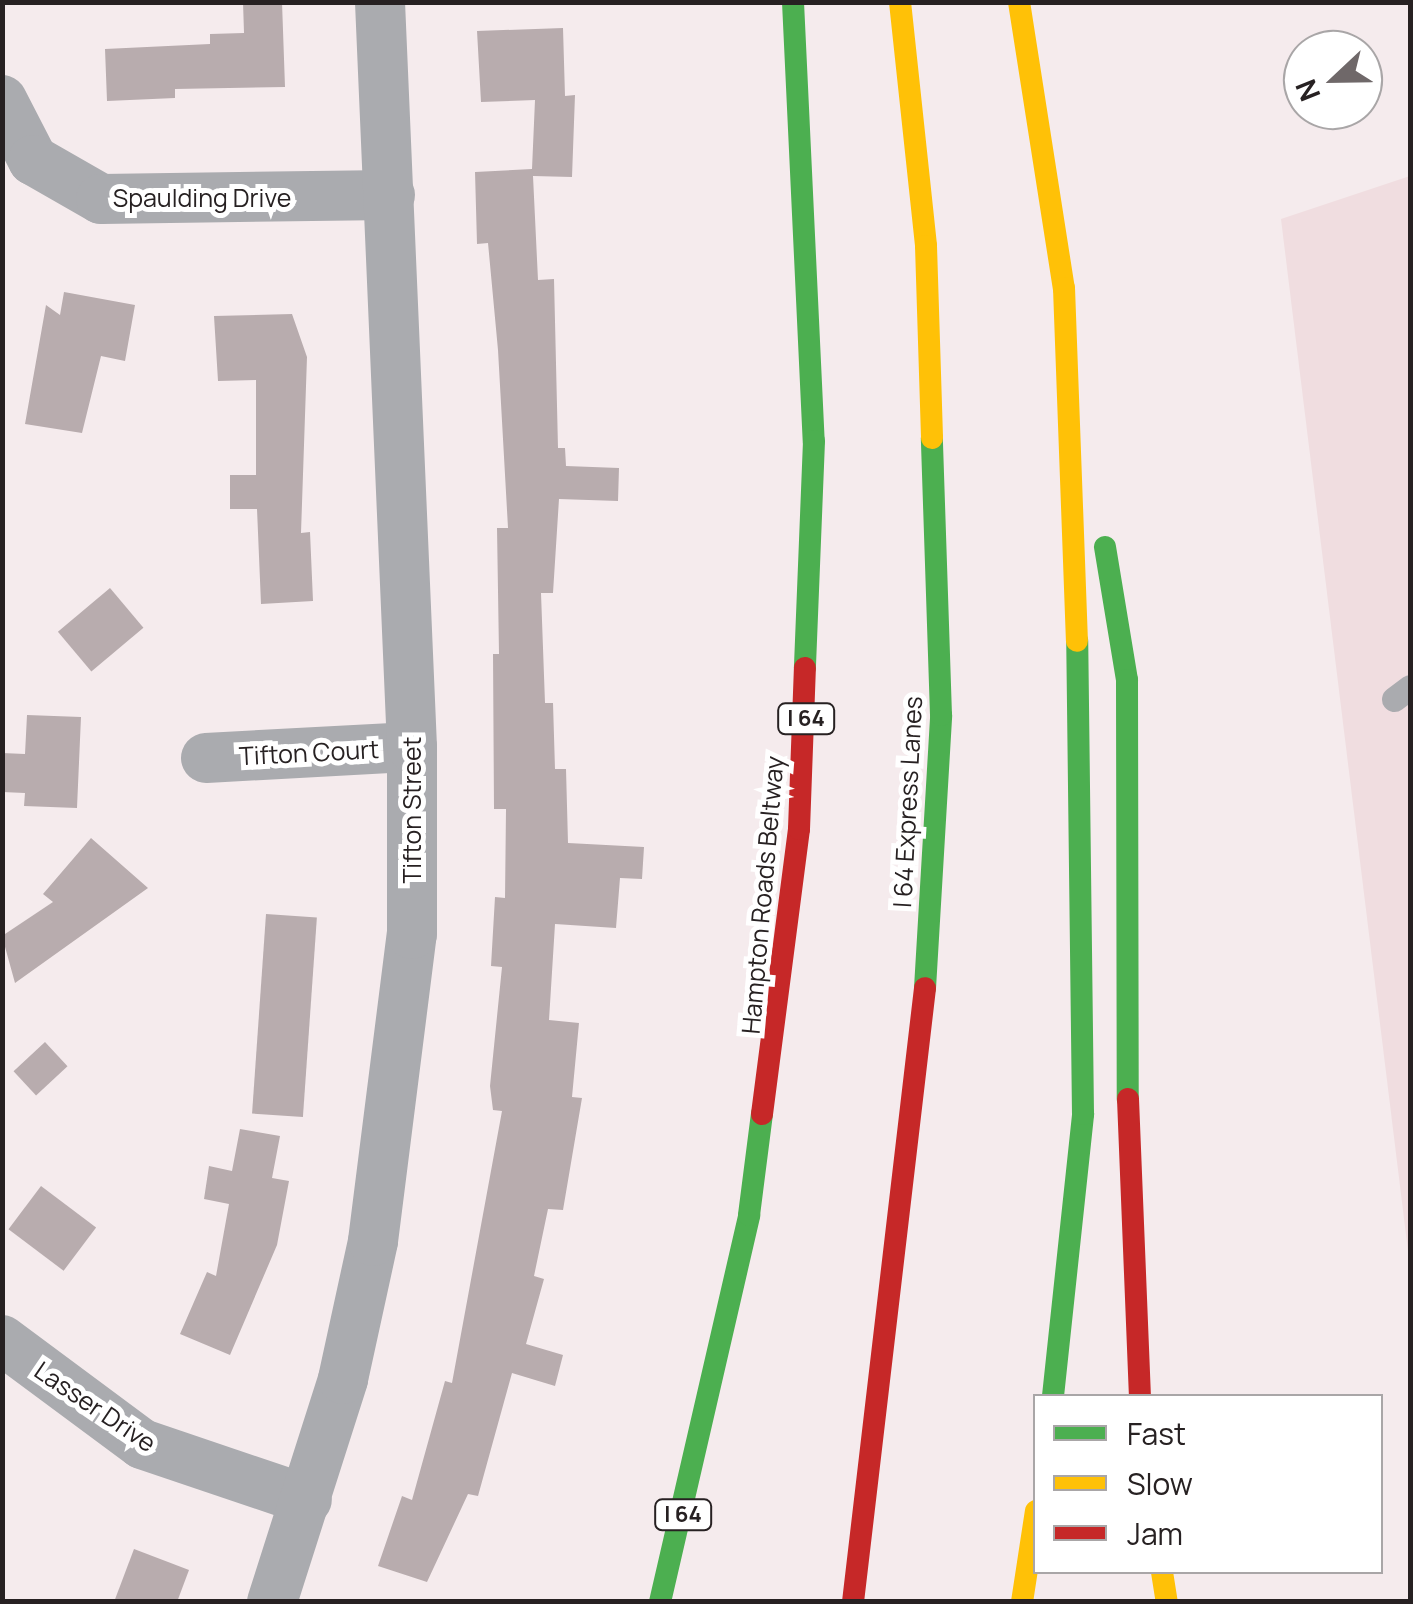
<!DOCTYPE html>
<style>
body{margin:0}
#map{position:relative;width:1413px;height:1604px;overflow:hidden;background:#f5ebed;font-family:Manrope,sans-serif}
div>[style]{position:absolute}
.built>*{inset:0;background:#f0dde0}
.building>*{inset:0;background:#b8acae;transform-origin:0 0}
.lane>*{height:25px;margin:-12.5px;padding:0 12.5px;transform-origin:12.5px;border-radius:12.5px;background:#aaabaf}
.street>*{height:50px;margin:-25px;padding:0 25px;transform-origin:25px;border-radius:25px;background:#aaabaf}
.fast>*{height:22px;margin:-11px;padding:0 11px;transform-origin:11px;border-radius:11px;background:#4caf50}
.slow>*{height:22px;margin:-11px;padding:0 11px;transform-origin:11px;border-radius:11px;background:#ffc107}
.jam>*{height:22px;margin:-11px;padding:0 11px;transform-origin:11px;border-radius:11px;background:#c62828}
span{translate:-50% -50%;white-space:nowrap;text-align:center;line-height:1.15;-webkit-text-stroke:10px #fff;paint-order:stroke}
.shield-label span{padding:2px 8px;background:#fff;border:2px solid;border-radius:8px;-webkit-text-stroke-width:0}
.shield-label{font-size:22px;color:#272122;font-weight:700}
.street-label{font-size:25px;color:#272122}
.frame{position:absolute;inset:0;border:5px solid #272122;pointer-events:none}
.legend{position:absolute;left:1033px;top:1394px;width:350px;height:180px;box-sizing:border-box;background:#fff;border:2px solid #a9a6a7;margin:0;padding:12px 18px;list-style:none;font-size:30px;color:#272122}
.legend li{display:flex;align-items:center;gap:20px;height:50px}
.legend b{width:50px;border:2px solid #a9a6a7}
.north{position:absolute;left:1283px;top:30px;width:100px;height:100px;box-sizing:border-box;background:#fff;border:2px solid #a9a6a7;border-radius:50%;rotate:248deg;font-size:28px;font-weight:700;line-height:40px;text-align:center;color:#272122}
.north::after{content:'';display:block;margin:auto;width:35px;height:45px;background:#6f6869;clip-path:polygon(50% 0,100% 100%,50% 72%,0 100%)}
</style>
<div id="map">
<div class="built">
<i style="clip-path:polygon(1410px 176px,1410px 1267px,1281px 219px)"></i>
</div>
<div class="building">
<i style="clip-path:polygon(243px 2px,282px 2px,285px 87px,175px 89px,175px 98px,107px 101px,105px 49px,210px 44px,210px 34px,244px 33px)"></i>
<i style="clip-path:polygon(563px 28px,565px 96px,575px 95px,572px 177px,533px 176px,538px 280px,554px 279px,558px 448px,565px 448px,566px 466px,619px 468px,618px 501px,559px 499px,553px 593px,541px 593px,545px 703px,553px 703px,555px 769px,566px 769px,568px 843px,644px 847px,642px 879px,620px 878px,616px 928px,555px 924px,549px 1020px,579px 1023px,572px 1097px,582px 1098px,563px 1210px,548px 1209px,534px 1276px,544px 1279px,526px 1344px,563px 1355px,555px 1386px,512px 1373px,478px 1496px,468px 1494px,427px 1582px,378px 1566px,402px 1496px,412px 1500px,445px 1381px,452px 1383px,502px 1111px,493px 1110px,490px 1086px,502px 967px,491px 966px,495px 897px,505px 898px,506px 809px,494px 809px,493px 654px,499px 654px,497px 528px,508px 528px,498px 350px,488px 243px,477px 244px,475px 172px,532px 169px,535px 100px,481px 102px,477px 31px)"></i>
<i style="clip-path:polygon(64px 292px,135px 305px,125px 361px,101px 356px,82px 433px,25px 424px,46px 305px,60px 315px)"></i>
<i style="clip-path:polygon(292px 314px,307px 357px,301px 533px,310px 532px,313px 601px,261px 604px,257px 509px,230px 509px,230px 475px,256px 475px,256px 380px,218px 381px,214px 316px)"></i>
<i style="left:110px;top:588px;width:52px;height:68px;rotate:50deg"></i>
<i style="clip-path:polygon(27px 715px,81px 717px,77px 808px,24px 806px,25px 793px,2px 792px,2px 753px,25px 754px)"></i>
<i style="clip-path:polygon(91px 838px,148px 888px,15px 983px,2px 936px,53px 902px,43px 894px)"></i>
<i style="left:266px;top:914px;width:51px;height:200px;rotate:4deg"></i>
<i style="left:45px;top:1042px;width:33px;height:43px;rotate:47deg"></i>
<i style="clip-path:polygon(240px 1129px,280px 1136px,272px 1178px,289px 1181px,277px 1245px,230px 1355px,180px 1334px,207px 1272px,216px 1276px,229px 1204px,204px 1199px,209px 1166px,232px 1171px)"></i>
<i style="left:41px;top:1186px;width:69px;height:54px;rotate:37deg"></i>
<i style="clip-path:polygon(134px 1549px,189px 1570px,177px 1602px,114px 1602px)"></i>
</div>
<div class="lane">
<i style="left:1394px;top:699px;width:20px;rotate:-37deg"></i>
</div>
<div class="street">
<i style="left:2px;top:100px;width:68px;rotate:62.7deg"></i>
<i style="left:33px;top:160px;width:78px;rotate:29.8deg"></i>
<i style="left:101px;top:199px;width:289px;rotate:-0.8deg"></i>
<i style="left:206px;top:758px;width:206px;rotate:-3.1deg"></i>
<i style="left:2px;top:1340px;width:174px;rotate:36.6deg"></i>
<i style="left:142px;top:1444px;width:174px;rotate:18.7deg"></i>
<i style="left:272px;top:1602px;width:234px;rotate:-72.3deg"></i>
<i style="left:343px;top:1379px;width:141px;rotate:-77.7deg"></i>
<i style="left:373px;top:1241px;width:309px;rotate:-82.8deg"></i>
<i style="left:412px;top:934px;width:187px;rotate:-90deg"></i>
<i style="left:412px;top:747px;width:746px;rotate:-92.46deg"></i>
</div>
<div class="fast">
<i style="left:793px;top:2px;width:440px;rotate:87.3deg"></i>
<i style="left:814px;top:441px;width:227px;rotate:92.3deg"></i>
<i style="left:1105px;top:547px;width:135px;rotate:80.6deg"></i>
<i style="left:1127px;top:680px;width:419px;rotate:89.9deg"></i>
<i style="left:925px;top:988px;width:273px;rotate:-86.6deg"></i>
<i style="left:941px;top:715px;width:277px;rotate:-91.9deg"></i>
<i style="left:1053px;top:1396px;width:284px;rotate:-83.9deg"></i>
<i style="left:1083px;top:1114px;width:473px;rotate:-90.7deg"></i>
<i style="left:660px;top:1602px;width:397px;rotate:-77deg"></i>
<i style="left:749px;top:1215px;width:102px;rotate:-82.7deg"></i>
</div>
<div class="slow">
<i style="left:900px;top:2px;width:245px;rotate:83.9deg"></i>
<i style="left:926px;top:246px;width:192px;rotate:88.2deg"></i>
<i style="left:1019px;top:2px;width:290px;rotate:81.1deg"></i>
<i style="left:1064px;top:288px;width:353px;rotate:87.9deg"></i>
<i style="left:1162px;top:1572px;width:30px;rotate:81deg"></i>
<i style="left:1022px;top:1602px;width:92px;rotate:-81.3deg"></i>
</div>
<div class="jam">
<i style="left:1128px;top:1099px;width:297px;rotate:87.7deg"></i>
<i style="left:762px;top:1114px;width:287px;rotate:-82.6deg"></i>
<i style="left:799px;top:829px;width:161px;rotate:-87.9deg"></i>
<i style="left:853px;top:1602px;width:618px;rotate:-83.31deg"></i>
</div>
<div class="shield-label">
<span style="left:806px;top:719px">I 64</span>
<span style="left:683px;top:1515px">I 64</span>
</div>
<div class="street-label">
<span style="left:202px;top:198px">Spaulding Drive</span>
<span style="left:309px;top:753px;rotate:-3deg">Tifton Court</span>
<span style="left:908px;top:802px;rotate:-87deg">I 64 Express Lanes</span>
<span style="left:412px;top:810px;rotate:-90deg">Tifton Street</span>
<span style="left:763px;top:895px;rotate:-85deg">Hampton Roads Beltway</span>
<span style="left:95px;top:1407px;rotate:34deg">Lasser Drive</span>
</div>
<div class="frame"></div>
<ul class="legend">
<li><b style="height:12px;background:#4caf50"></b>Fast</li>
<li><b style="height:12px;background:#ffc107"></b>Slow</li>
<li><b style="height:12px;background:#c62828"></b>Jam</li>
</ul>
<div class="north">N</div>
</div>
